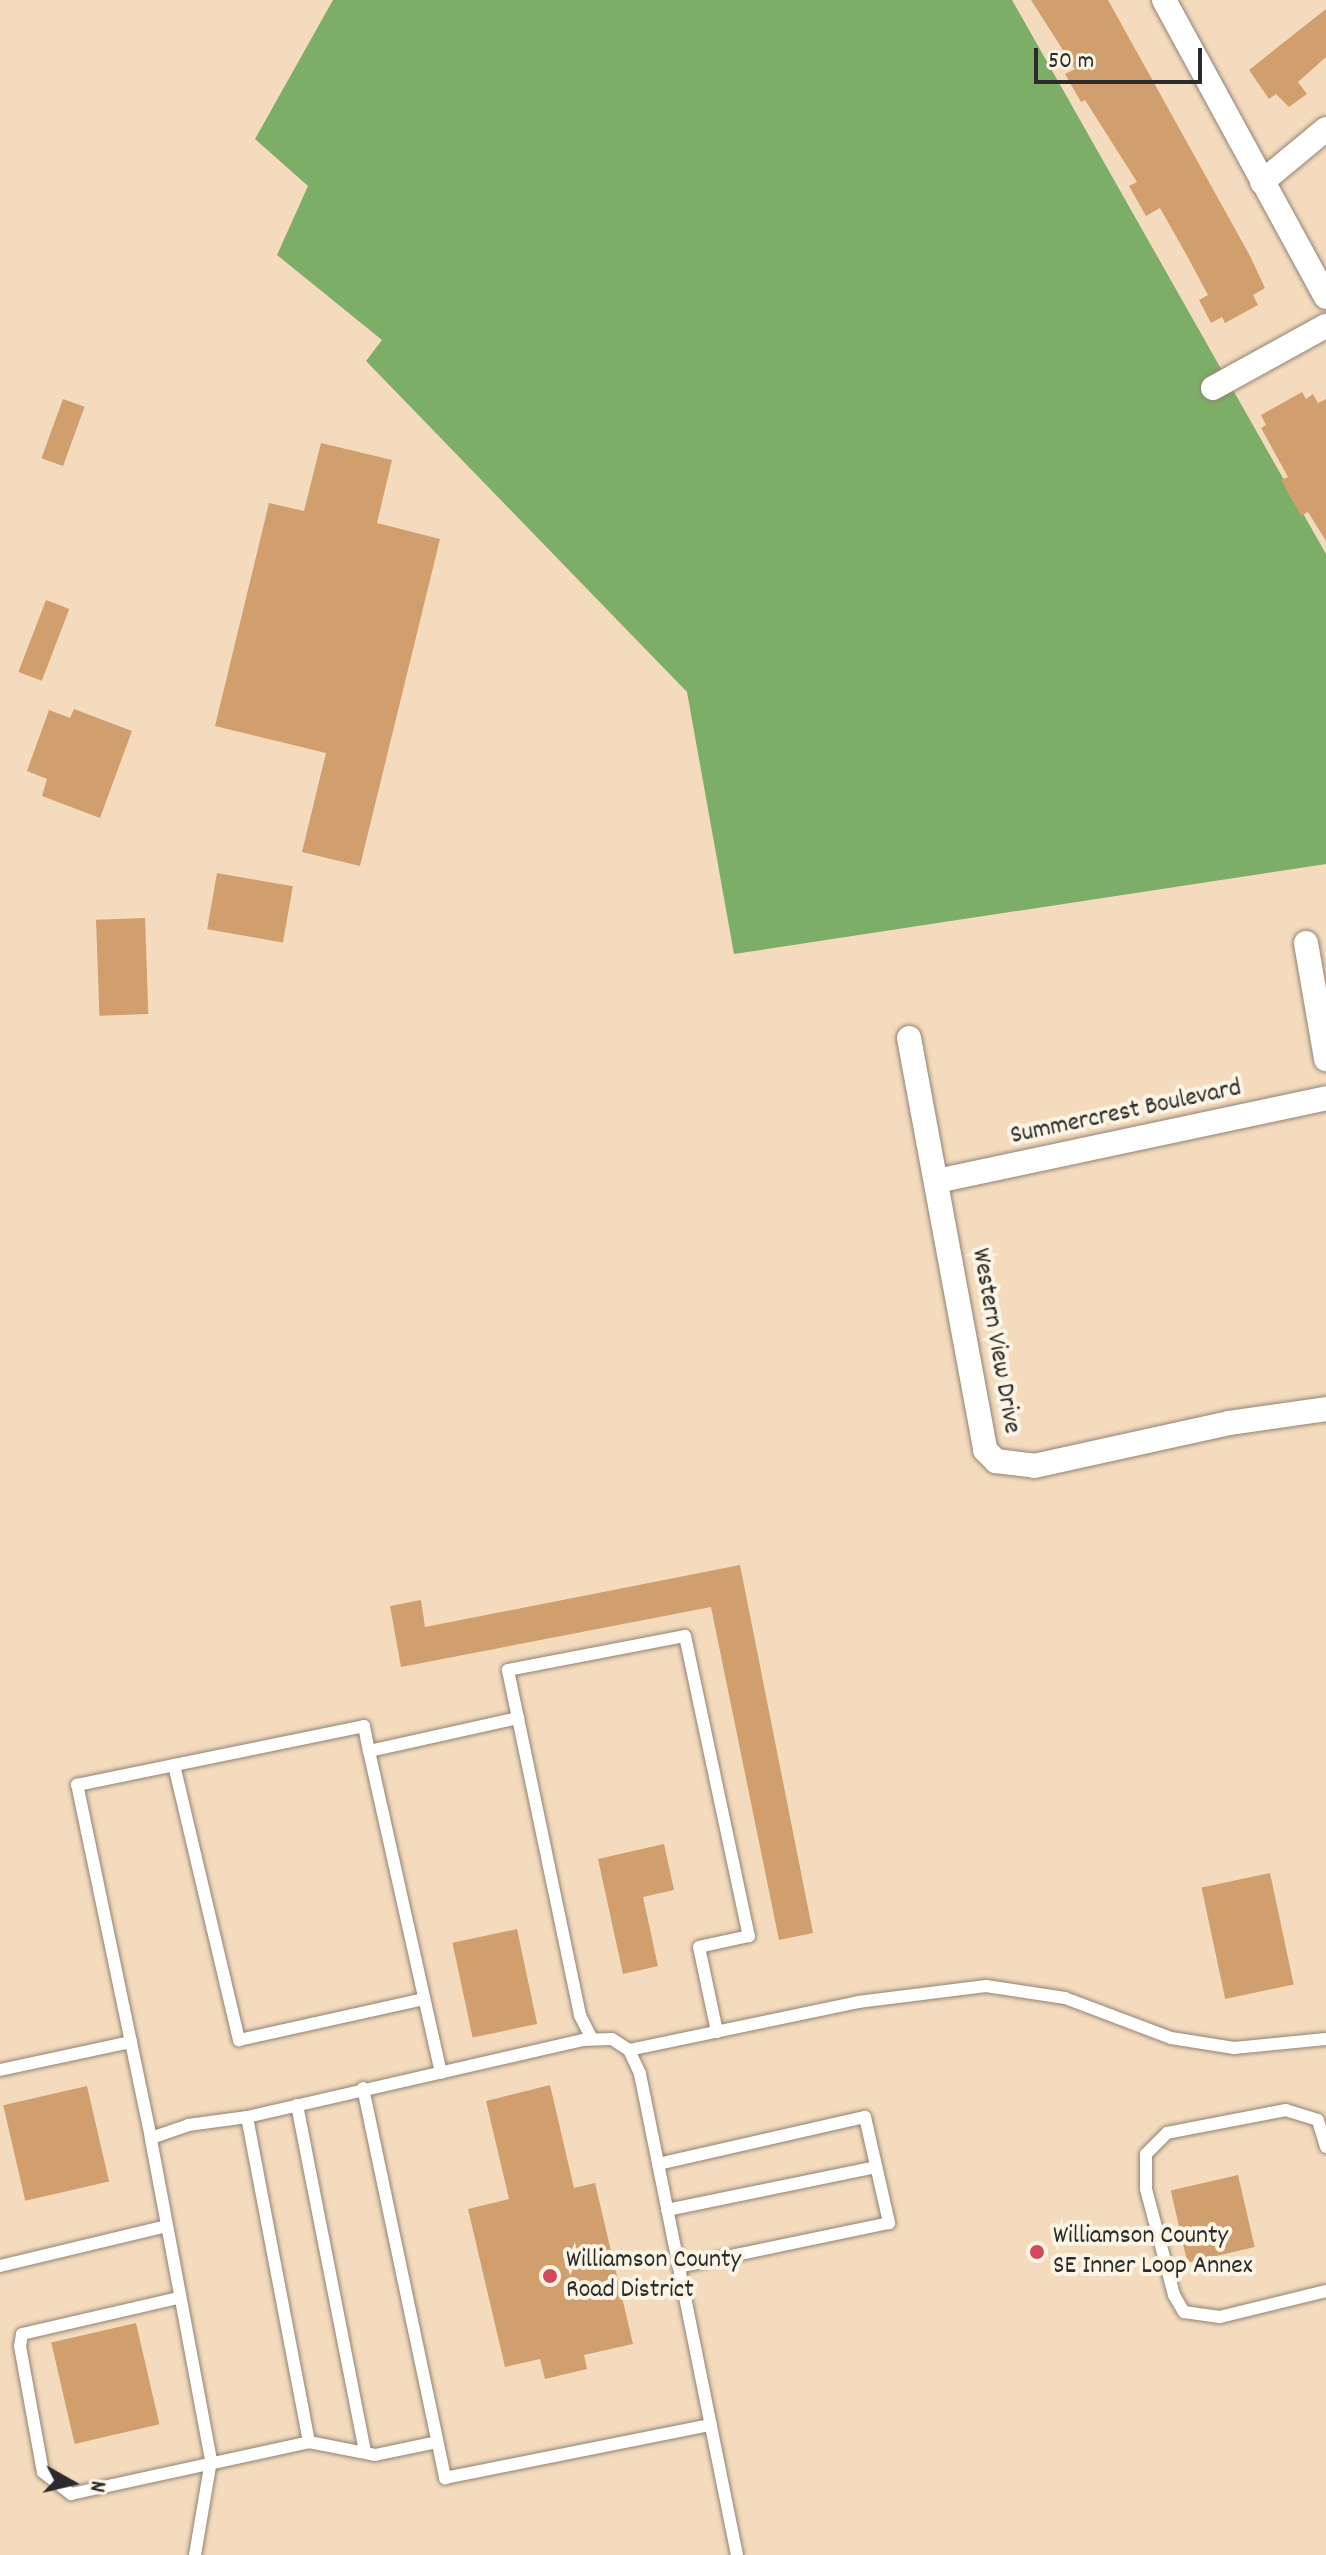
<!DOCTYPE html>
<style>
body{margin:0}
#map{position:relative;width:1326px;height:2555px;overflow:hidden;background:#f5dbbe;font-family:Dekko,sans-serif}
div>[style]{position:absolute}
.forest>*{inset:0;background:#7dae68}
.building>*{inset:0;background:#d19e6d;transform-origin:0 0}
.roads{filter:drop-shadow(0 0 2px #908374) drop-shadow(0 0 2px #908374)}
.service>*{height:12px;margin:-6px;padding:0 6px;transform-origin:6px;border-radius:6px;background:#fff}
.minor>*{height:24px;margin:-12px;padding:0 12px;transform-origin:12px;border-radius:12px;background:#fff}
.dots>*{width:22px;height:22px;translate:-50% -50%;box-sizing:border-box;border:4px solid #fcf5e5;border-radius:50%}
span{translate:-50% -50%;white-space:nowrap;text-align:center;line-height:1.15;-webkit-text-stroke:8px #fcf5e5;paint-order:stroke}
.street-label{font-size:26px;color:#2b2b2b}
.poi-label{font-size:26px;color:#2b2b2b}
.left{translate:0 -50%;text-align:left}
.north{position:absolute;left:32px;top:2443px;width:80px;height:80px;-webkit-text-stroke:6px #fcf5e5;paint-order:stroke;rotate:98deg;font-size:22px;font-weight:700;line-height:32px;text-align:center;color:#2b2b2b}
.north::after{content:'';display:block;margin:auto;width:28px;height:36px;background:#2b2b2b;clip-path:polygon(50% 0,100% 100%,50% 72%,0 100%)}
.scale{position:absolute;left:1034px;top:48px;width:168px;height:36px;box-sizing:border-box;border:4px solid #2b2b2b;border-top:0;padding-left:10px;font-size:24px;line-height:28px;white-space:nowrap;color:#2b2b2b;-webkit-text-stroke:6px #fcf5e5;paint-order:stroke}
</style>
<div id="map">
<div class="forest">
<i style="clip-path:polygon(333px 0,1012px 0,1326px 554px,1326px 864px,734px 954px,687px 692px,366px 361px,382px 340px,277px 255px,308px 186px,255px 139px)"></i>
</div>
<div class="building">
<i style="clip-path:polygon(1031px 0,1108px 0,1250px 256px,1265px 288px,1253px 295px,1258px 305px,1225px 323px,1222px 317px,1211px 323px,1199px 300px,1208px 295px,1186px 254px,1160px 208px,1146px 216px,1129px 186px,1137px 182px,1085px 100px,1081px 102px,1065px 74px,1075px 69px)"></i>
<i style="clip-path:polygon(1326px 9px,1326px 57px,1298px 82px,1307px 94px,1289px 107px,1276px 94px,1269px 99px,1249px 70px)"></i>
<i style="clip-path:polygon(1302px 392px,1306px 399px,1313px 394px,1318px 403px,1326px 399px,1326px 541px,1308px 512px,1301px 516px,1281px 480px,1288px 477px,1261px 428px,1266px 425px,1261px 415px)"></i>
<i style="left:63px;top:399px;width:23px;height:63px;rotate:20deg"></i>
<i style="clip-path:polygon(321px 443px,392px 460px,377px 523px,440px 539px,360px 866px,302px 852px,326px 753px,215px 726px,269px 503px,304px 511px)"></i>
<i style="left:46px;top:600px;width:25px;height:77px;rotate:21deg"></i>
<i style="clip-path:polygon(74px 709px,132px 731px,100px 818px,42px 796px,47px 779px,27px 771px,49px 710px,70px 718px)"></i>
<i style="left:217px;top:873px;width:77px;height:57px;rotate:10deg"></i>
<i style="left:145px;top:918px;width:96px;height:49px;rotate:88deg"></i>
<i style="clip-path:polygon(740px 1565px,813px 1933px,779px 1940px,711px 1607px,401px 1667px,390px 1606px,421px 1600px,425px 1627px)"></i>
<i style="clip-path:polygon(664px 1844px,674px 1890px,643px 1897px,658px 1966px,623px 1974px,598px 1859px)"></i>
<i style="left:1270px;top:1873px;width:114px;height:70px;rotate:78deg"></i>
<i style="left:517px;top:1929px;width:97px;height:66px;rotate:78deg"></i>
<i style="clip-path:polygon(550px 2085px,574px 2188px,595px 2183px,633px 2344px,584px 2355px,587px 2369px,545px 2379px,540px 2359px,505px 2367px,468px 2209px,509px 2199px,486px 2101px)"></i>
<i style="left:87px;top:2086px;width:98px;height:86px;rotate:77deg"></i>
<i style="left:1238px;top:2175px;width:74px;height:69px;rotate:77deg"></i>
<i style="left:136px;top:2323px;width:104px;height:87px;rotate:77deg"></i>
</div>
<div class="roads">
<div class="service">
<i style="left:174px;top:1765px;width:283px;rotate:76.7deg"></i>
<i style="left:239px;top:2040px;width:189px;rotate:-12.5deg"></i>
<i style="left:592px;top:2039px;width:27px;rotate:-117deg"></i>
<i style="left:580px;top:2015px;width:352px;rotate:-101.8deg"></i>
<i style="left:508px;top:1670px;width:180px;rotate:-10.9deg"></i>
<i style="left:685px;top:1636px;width:307px;rotate:78deg"></i>
<i style="left:749px;top:1936px;width:51px;rotate:167.6deg"></i>
<i style="left:699px;top:1947px;width:87px;rotate:78deg"></i>
<i style="left:629px;top:2050px;width:234px;rotate:-11.8deg"></i>
<i style="left:858px;top:2002px;width:129px;rotate:-7.1deg"></i>
<i style="left:986px;top:1986px;width:80px;rotate:8.6deg"></i>
<i style="left:1065px;top:1998px;width:113px;rotate:20.7deg"></i>
<i style="left:1171px;top:2038px;width:64px;rotate:9deg"></i>
<i style="left:1234px;top:2048px;width:92px;rotate:-5.6deg"></i>
<i style="left:0;top:2070px;width:134px;rotate:-12.1deg"></i>
<i style="left:441px;top:2073px;width:330px;rotate:-102.6deg"></i>
<i style="left:369px;top:1751px;width:153px;rotate:-12.5deg"></i>
<i style="left:363px;top:2088px;width:399px;rotate:78.1deg"></i>
<i style="left:445px;top:2478px;width:271px;rotate:-11.3deg"></i>
<i style="left:297px;top:2105px;width:354px;rotate:78.9deg"></i>
<i style="left:247px;top:2117px;width:331px;rotate:79.2deg"></i>
<i style="left:151px;top:2138px;width:361px;rotate:-101.8deg"></i>
<i style="left:77px;top:1785px;width:293px;rotate:-11.6deg"></i>
<i style="left:364px;top:1726px;width:25px;rotate:79deg"></i>
<i style="left:1326px;top:2147px;width:28px;rotate:-107deg"></i>
<i style="left:1318px;top:2120px;width:34px;rotate:-163deg"></i>
<i style="left:1286px;top:2110px;width:121px;rotate:169.1deg"></i>
<i style="left:1167px;top:2133px;width:30px;rotate:135deg"></i>
<i style="left:1146px;top:2154px;width:35px;rotate:90deg"></i>
<i style="left:1146px;top:2189px;width:110px;rotate:75.2deg"></i>
<i style="left:1174px;top:2295px;width:20px;rotate:60deg"></i>
<i style="left:1184px;top:2312px;width:36px;rotate:8deg"></i>
<i style="left:1220px;top:2317px;width:109px;rotate:-13.8deg"></i>
<i style="left:658px;top:2164px;width:212px;rotate:-12.8deg"></i>
<i style="left:865px;top:2117px;width:109px;rotate:77.2deg"></i>
<i style="left:889px;top:2223px;width:215px;rotate:168.2deg"></i>
<i style="left:667px;top:2210px;width:213px;rotate:-11.6deg"></i>
<i style="left:0;top:2266px;width:171px;rotate:-13.5deg"></i>
<i style="left:178px;top:2298px;width:160px;rotate:167deg"></i>
<i style="left:22px;top:2334px;width:12px;rotate:99deg"></i>
<i style="left:20px;top:2346px;width:128px;rotate:79.7deg"></i>
<i style="left:43px;top:2472px;width:36px;rotate:38deg"></i>
<i style="left:71px;top:2494px;width:244px;rotate:-12.3deg"></i>
<i style="left:309px;top:2442px;width:67px;rotate:11.1deg"></i>
<i style="left:375px;top:2455px;width:63px;rotate:-11.8deg"></i>
<i style="left:195px;top:2555px;width:96px;rotate:-80.4deg"></i>
<i style="left:211px;top:2460px;width:328px;rotate:-100.6deg"></i>
<i style="left:151px;top:2138px;width:39px;rotate:-19deg"></i>
<i style="left:188px;top:2125px;width:60px;rotate:-7.7deg"></i>
<i style="left:247px;top:2117px;width:344px;rotate:-12.9deg"></i>
<i style="left:582px;top:2040px;width:30px;rotate:-2deg"></i>
<i style="left:612px;top:2039px;width:20px;rotate:33deg"></i>
<i style="left:629px;top:2050px;width:26px;rotate:65deg"></i>
<i style="left:640px;top:2074px;width:491px;rotate:78.6deg"></i>
</div>
<div class="minor">
<i style="left:1164px;top:0;width:338px;rotate:61.4deg"></i>
<i style="left:1262px;top:182px;width:83px;rotate:-39.6deg"></i>
<i style="left:1213px;top:388px;width:129px;rotate:-28.8deg"></i>
<i style="left:1306px;top:943px;width:118px;rotate:80.2deg"></i>
<i style="left:909px;top:1038px;width:419px;rotate:79.5deg"></i>
<i style="left:985px;top:1450px;width:16px;rotate:45deg"></i>
<i style="left:996px;top:1461px;width:38px;rotate:7deg"></i>
<i style="left:1034px;top:1466px;width:200px;rotate:-12.4deg"></i>
<i style="left:1229px;top:1423px;width:98px;rotate:-8.2deg"></i>
<i style="left:937px;top:1181px;width:398px;rotate:-12deg"></i>
</div>
</div>
<div class="dots">
<i style="left:1037px;top:2252px;background:#d1495b"></i>
<i style="left:550px;top:2276px;background:#d1495b"></i>
</div>
<div class="street-label">
<span style="left:1126px;top:1113px;rotate:-12deg">Summercrest Boulevard</span>
<span style="left:995px;top:1341px;rotate:80deg">Western View Drive</span>
</div>
<div class="poi-label">
<span class="left" style="left:1053px;top:2252px">Williamson County<br>SE Inner Loop Annex</span>
<span class="left" style="left:566px;top:2276px">Williamson County<br>Road District</span>
</div>
<div class="north">N</div>
<div class="scale">50 m</div>
</div>
